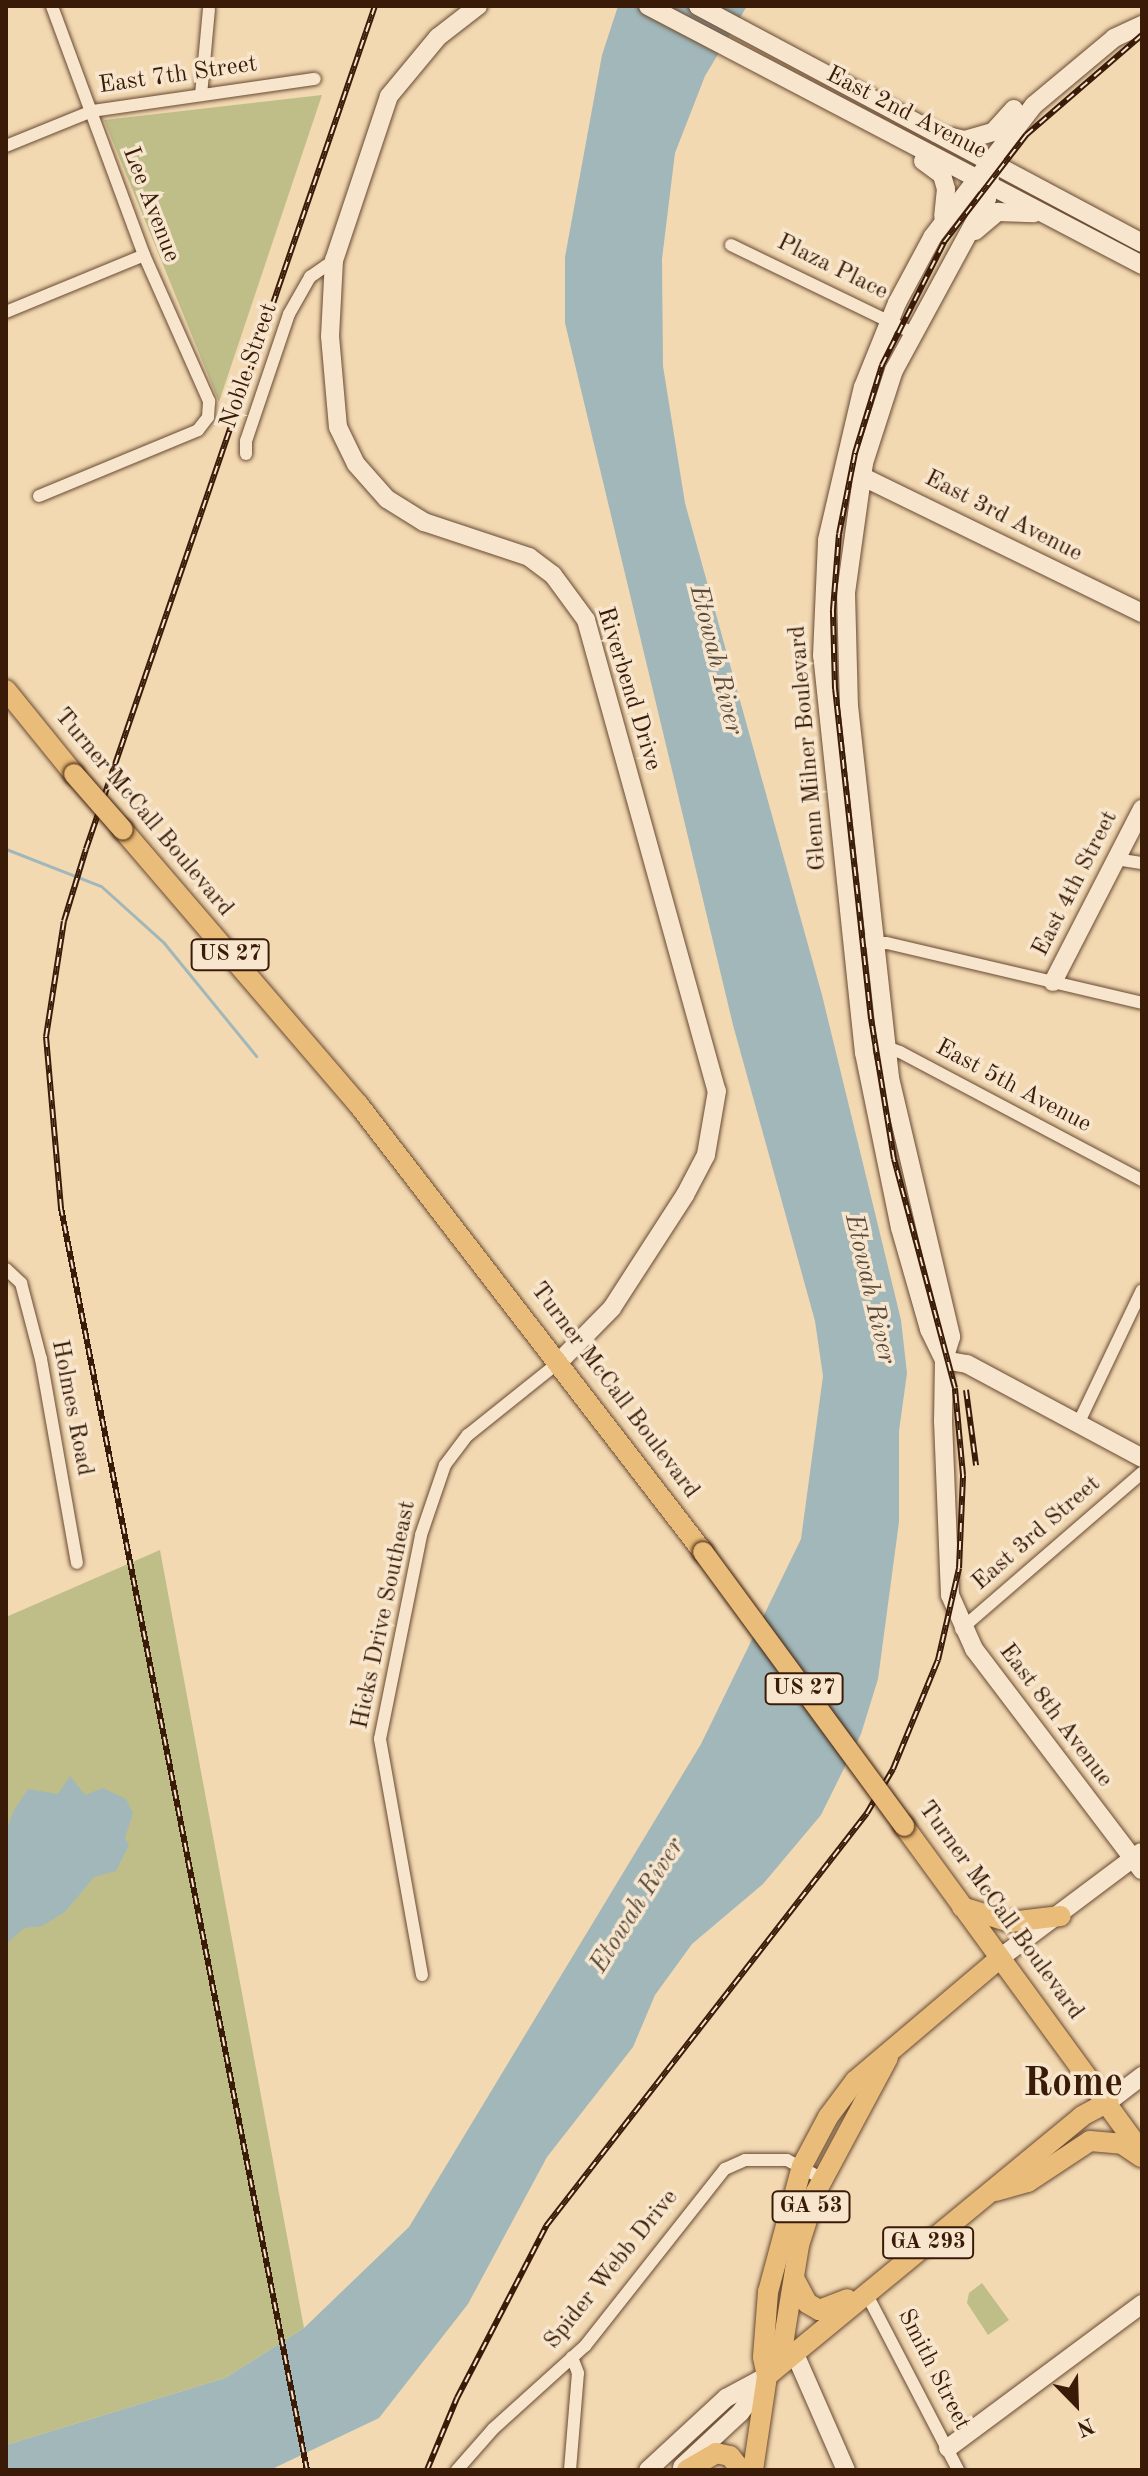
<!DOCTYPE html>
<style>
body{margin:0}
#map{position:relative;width:1148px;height:2476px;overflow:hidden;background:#f3d9b2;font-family:"Old Standard TT",serif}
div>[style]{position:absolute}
.green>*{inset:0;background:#bfbe89}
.water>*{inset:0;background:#a1b7b9}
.stream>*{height:3px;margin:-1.5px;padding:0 1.5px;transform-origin:1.5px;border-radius:1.5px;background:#a1b7b9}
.roads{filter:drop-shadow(0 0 2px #684a32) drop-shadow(0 0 2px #684a32)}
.street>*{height:12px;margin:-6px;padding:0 6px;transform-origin:6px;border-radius:6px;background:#f7e6cd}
.secondary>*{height:18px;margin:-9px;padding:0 9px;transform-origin:9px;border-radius:9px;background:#f7e6cd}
.primary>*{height:20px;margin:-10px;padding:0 10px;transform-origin:10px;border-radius:10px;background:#eabc79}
.rail>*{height:6px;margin-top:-3px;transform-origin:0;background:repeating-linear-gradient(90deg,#f7e6cd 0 9px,#391b08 0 18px);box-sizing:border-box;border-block:2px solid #391b08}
.bridges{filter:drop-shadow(0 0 2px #391b08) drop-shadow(0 0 2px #391b08)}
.primary-bridge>*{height:20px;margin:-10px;padding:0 10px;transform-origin:10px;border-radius:10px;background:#eabc79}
span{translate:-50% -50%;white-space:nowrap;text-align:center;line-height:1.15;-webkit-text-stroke:7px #f7e6cd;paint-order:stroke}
.shield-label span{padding:2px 6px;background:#f7e6cd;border:2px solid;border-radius:6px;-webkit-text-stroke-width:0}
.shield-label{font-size:22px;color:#391b08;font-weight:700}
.street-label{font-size:24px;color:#391b08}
.water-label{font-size:26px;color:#584a3d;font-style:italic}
.town-label{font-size:40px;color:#391b08;font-weight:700}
.frame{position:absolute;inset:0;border:8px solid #391b08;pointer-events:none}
.north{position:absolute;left:1036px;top:2364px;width:80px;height:80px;-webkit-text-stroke:6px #f7e6cd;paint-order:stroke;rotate:157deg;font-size:22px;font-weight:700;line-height:32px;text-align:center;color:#391b08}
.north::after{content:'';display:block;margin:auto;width:28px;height:36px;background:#391b08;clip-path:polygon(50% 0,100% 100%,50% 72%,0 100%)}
</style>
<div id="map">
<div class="green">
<i style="clip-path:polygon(322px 95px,219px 402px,104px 120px)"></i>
<i style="clip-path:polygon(160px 1550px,304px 2328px,225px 2378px,6px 2445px,6px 1617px)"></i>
<i style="clip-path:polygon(982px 2283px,1009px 2320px,988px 2335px,967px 2303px,969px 2293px)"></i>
</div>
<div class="water">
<i style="clip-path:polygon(618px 6px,747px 6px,705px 76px,675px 153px,662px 259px,663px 366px,685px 503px,822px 995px,901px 1320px,907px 1373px,899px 1431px,899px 1522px,878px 1679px,861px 1734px,821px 1815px,763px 1884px,692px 1944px,655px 1995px,633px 2047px,547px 2157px,468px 2304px,379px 2418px,270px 2470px,6px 2470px,6px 2445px,225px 2378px,304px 2328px,409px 2227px,701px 1744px,801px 1539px,823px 1376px,815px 1321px,733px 1025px,565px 323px,565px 257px,602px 55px)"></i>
<i style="clip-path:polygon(70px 1776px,85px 1795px,103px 1788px,126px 1799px,133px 1813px,125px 1838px,129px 1845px,116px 1871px,94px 1877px,65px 1912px,42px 1926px,24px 1928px,6px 1944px,6px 1831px,14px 1810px,28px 1789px,58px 1794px)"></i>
</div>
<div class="stream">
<i style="left:6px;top:849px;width:102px;rotate:21.3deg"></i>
<i style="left:101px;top:886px;width:85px;rotate:42.1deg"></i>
<i style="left:164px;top:943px;width:146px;rotate:50.8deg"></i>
</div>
<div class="roads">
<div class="street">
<i style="left:201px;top:95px;width:86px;rotate:-84.7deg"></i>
<i style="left:6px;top:146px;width:93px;rotate:-22.1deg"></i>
<i style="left:92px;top:111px;width:225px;rotate:-8.2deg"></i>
<i style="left:731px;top:245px;width:202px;rotate:25.8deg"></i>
<i style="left:6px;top:312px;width:149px;rotate:-22.4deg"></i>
<i style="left:246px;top:454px;width:13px;rotate:-90deg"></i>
<i style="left:246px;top:441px;width:134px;rotate:-71.3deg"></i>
<i style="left:289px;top:314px;width:43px;rotate:-60.4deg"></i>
<i style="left:310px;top:277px;width:29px;rotate:-35deg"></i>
<i style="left:39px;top:496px;width:172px;rotate:-22.5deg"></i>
<i style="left:198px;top:430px;width:16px;rotate:-52deg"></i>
<i style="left:208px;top:417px;width:16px;rotate:-86deg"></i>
<i style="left:209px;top:401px;width:160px;rotate:-114deg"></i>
<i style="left:144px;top:255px;width:265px;rotate:-110.3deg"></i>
<i style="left:1116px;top:859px;width:26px;rotate:9deg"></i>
<i style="left:850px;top:940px;width:37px;rotate:5deg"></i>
<i style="left:887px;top:943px;width:262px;rotate:13.2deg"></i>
<i style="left:862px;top:1038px;width:40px;rotate:20.2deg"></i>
<i style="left:900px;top:1052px;width:274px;rotate:27.9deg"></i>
<i style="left:6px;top:1269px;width:21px;rotate:43deg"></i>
<i style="left:21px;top:1283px;width:79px;rotate:75.3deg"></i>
<i style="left:41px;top:1359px;width:207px;rotate:80deg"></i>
<i style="left:1078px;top:1424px;width:148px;rotate:-64.5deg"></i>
<i style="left:961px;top:1629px;width:239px;rotate:-40.8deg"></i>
<i style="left:422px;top:1975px;width:240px;rotate:-100.1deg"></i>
<i style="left:380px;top:1739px;width:208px;rotate:-78.6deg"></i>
<i style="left:421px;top:1535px;width:74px;rotate:-71.1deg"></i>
<i style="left:445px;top:1465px;width:38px;rotate:-53deg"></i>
<i style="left:468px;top:1435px;width:117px;rotate:-38.7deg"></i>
<i style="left:865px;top:2291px;width:202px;rotate:62.5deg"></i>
<i style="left:457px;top:2470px;width:55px;rotate:-48.7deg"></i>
<i style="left:493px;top:2429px;width:124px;rotate:-42.1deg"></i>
<i style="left:585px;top:2346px;width:226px;rotate:-51.7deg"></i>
<i style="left:725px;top:2169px;width:22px;rotate:-24deg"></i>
<i style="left:745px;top:2160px;width:42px"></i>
<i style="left:787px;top:2160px;width:40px;rotate:28deg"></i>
<i style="left:570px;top:2470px;width:97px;rotate:-85.3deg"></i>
<i style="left:578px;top:2373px;width:17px;rotate:-111deg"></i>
</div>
<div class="secondary">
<i style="left:478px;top:6px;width:51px;rotate:142.2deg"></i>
<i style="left:438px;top:37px;width:77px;rotate:129.7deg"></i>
<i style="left:389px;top:96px;width:173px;rotate:108.5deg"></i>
<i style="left:334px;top:260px;width:76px;rotate:93deg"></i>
<i style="left:330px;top:336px;width:91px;rotate:85deg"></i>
<i style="left:338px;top:427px;width:41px;rotate:64.1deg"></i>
<i style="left:356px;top:464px;width:47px;rotate:48.5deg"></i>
<i style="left:387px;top:499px;width:44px;rotate:31.9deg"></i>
<i style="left:424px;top:522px;width:111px;rotate:18.4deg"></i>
<i style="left:529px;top:557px;width:30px;rotate:37deg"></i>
<i style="left:553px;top:575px;width:56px;rotate:53.7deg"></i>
<i style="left:586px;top:620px;width:489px;rotate:74.5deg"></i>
<i style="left:717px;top:1091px;width:65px;rotate:99.8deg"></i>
<i style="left:706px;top:1155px;width:45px;rotate:117.7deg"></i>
<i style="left:685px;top:1195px;width:135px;rotate:122.9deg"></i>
<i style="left:612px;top:1308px;width:76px;rotate:134.5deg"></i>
<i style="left:648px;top:6px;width:558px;rotate:27.67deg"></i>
<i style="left:698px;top:6px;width:503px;rotate:28.09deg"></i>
<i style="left:952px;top:137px;width:13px;rotate:13deg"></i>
<i style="left:965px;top:140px;width:29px;rotate:-16deg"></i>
<i style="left:993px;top:132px;width:31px;rotate:-48deg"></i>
<i style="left:923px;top:161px;width:24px;rotate:36deg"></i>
<i style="left:942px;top:175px;width:15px;rotate:74deg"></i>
<i style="left:946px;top:189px;width:27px;rotate:96deg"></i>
<i style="left:992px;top:162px;width:37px;rotate:98deg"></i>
<i style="left:987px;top:199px;width:195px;rotate:118.5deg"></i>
<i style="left:894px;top:370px;width:98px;rotate:107.9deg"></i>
<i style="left:864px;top:463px;width:131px;rotate:97.9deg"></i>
<i style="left:846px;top:593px;width:113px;rotate:88.5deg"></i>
<i style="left:849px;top:706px;width:374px;rotate:83.7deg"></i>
<i style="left:890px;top:1078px;width:266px;rotate:76.7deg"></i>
<i style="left:951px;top:1337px;width:24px;rotate:107deg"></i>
<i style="left:944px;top:1360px;width:61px;rotate:90.9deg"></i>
<i style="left:943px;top:1421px;width:174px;rotate:87.7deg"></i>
<i style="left:950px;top:1595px;width:59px;rotate:66deg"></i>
<i style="left:974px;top:1649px;width:278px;rotate:52.8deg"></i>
<i style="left:975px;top:231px;width:30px;rotate:-40deg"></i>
<i style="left:998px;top:212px;width:36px;rotate:2deg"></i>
<i style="left:853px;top:472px;width:322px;rotate:26deg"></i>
<i style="left:1053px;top:982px;width:195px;rotate:-62.8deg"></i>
<i style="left:944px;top:1360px;width:34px;rotate:-116deg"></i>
<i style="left:929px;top:1329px;width:105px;rotate:-106deg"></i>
<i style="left:900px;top:1228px;width:179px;rotate:-101.6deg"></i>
<i style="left:864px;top:1053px;width:399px;rotate:-96deg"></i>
<i style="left:822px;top:656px;width:116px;rotate:-87.5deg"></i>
<i style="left:827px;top:540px;width:157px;rotate:-76.8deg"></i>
<i style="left:863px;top:387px;width:91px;rotate:-68deg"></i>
<i style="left:897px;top:303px;width:76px;rotate:-61.8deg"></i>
<i style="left:933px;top:236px;width:165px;rotate:-52.4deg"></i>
<i style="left:1034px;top:105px;width:104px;rotate:-39.9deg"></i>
<i style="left:1114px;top:38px;width:31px;rotate:-25deg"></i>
<i style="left:944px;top:1360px;width:23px;rotate:10deg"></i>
<i style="left:967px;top:1364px;width:199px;rotate:28.2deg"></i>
<i style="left:1000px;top:1958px;width:176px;rotate:-36.9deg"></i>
<i style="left:1108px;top:2102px;width:43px;rotate:-37.4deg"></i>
<i style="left:795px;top:2354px;width:127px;rotate:66.3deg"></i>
<i style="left:948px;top:2448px;width:242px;rotate:-36.6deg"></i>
<i style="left:682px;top:2467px;width:79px;rotate:-43deg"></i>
<i style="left:740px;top:2413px;width:39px;rotate:-53deg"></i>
<i style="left:648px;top:2470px;width:106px;rotate:-42.7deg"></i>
<i style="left:726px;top:2398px;width:47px;rotate:-28.2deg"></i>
</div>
<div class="primary">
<i style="left:6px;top:690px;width:108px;rotate:51deg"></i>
<i style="left:123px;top:830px;width:361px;rotate:49.4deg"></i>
<i style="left:358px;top:1104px;width:565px;rotate:52.4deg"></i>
<i style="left:904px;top:1826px;width:404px;rotate:53.9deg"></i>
<i style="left:962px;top:1907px;width:50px;rotate:17.4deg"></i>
<i style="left:1010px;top:1922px;width:51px;rotate:-6.7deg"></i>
<i style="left:996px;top:2191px;width:33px;rotate:-16deg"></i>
<i style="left:1028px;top:2182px;width:74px;rotate:-33.5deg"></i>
<i style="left:1090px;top:2141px;width:32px;rotate:5deg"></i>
<i style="left:1122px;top:2144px;width:23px;rotate:34deg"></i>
<i style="left:795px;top:2280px;width:26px;rotate:62deg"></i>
<i style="left:807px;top:2303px;width:14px;rotate:30deg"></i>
<i style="left:819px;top:2310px;width:30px;rotate:-21deg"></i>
<i style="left:771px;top:2369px;width:34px;rotate:-67deg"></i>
<i style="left:784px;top:2338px;width:94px;rotate:-80.8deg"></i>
<i style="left:799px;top:2245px;width:56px;rotate:-72.2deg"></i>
<i style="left:816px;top:2192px;width:152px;rotate:-61.8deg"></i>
<i style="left:767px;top:2376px;width:408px;rotate:-39.5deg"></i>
<i style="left:1082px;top:2116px;width:30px;rotate:-28deg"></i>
<i style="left:687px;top:2470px;width:34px;rotate:-30deg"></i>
<i style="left:716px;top:2453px;width:14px;rotate:12deg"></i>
<i style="left:730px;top:2456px;width:18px;rotate:52deg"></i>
<i style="left:753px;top:2470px;width:95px;rotate:-81.5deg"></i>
<i style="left:767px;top:2376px;width:19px;rotate:-102deg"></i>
<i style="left:763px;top:2357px;width:65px;rotate:-85.6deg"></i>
<i style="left:768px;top:2292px;width:131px;rotate:-74.9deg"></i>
<i style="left:802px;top:2166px;width:55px;rotate:-62deg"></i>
<i style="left:828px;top:2117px;width:45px;rotate:-53.1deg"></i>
<i style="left:855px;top:2081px;width:190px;rotate:-40.3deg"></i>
</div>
</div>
<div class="rail">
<i style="left:966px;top:1390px;width:76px;rotate:82.4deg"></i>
<i style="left:307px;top:2470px;width:1286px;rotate:-101.03deg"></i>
<i style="left:61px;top:1208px;width:172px;rotate:-95deg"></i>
<i style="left:46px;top:1037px;width:117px;rotate:-81.2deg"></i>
<i style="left:64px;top:921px;width:75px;rotate:-73deg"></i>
<i style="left:86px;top:849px;width:891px;rotate:-71.08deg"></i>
<i style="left:427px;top:2470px;width:78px;rotate:-67.4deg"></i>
<i style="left:457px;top:2398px;width:194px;rotate:-62.6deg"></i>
<i style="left:546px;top:2226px;width:523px;rotate:-52.14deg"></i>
<i style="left:867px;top:1813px;width:51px;rotate:-59.4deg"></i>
<i style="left:893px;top:1769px;width:118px;rotate:-67.6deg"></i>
<i style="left:938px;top:1660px;width:94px;rotate:-77.1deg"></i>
<i style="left:959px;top:1568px;width:93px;rotate:-87.5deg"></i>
<i style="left:963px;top:1475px;width:87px;rotate:-95.3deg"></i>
<i style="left:955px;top:1388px;width:237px;rotate:-104.9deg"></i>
<i style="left:894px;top:1159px;width:142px;rotate:-99.3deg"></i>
<i style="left:871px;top:1019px;width:332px;rotate:-96.2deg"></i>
<i style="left:835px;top:689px;width:79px;rotate:-91.5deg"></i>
<i style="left:833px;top:610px;width:76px;rotate:-85.5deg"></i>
<i style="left:839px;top:534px;width:83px;rotate:-78.8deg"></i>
<i style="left:855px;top:453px;width:92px;rotate:-72.9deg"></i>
<i style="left:882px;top:365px;width:138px;rotate:-63.2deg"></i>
<i style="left:944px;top:242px;width:135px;rotate:-52.5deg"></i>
<i style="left:1026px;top:135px;width:153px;rotate:-40.8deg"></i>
</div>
<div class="bridges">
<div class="primary-bridge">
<i style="left:74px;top:774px;width:74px;rotate:48.8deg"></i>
<i style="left:703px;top:1552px;width:340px;rotate:53.7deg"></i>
</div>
</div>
<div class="shield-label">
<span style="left:230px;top:955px">US 27</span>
<span style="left:804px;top:1689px">US 27</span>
<span style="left:811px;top:2207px">GA 53</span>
<span style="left:928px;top:2243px">GA 293</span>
</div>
<div class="street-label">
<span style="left:178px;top:76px;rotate:-8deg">East 7th Street</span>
<span style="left:906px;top:114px;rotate:27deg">East 2nd Avenue</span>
<span style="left:150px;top:205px;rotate:69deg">Lee Avenue</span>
<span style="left:832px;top:268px;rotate:26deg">Plaza Place</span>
<span style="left:250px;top:366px;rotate:-71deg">Noble Street</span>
<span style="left:1003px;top:517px;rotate:27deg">East 3rd Avenue</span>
<span style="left:628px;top:689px;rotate:73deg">Riverbend Drive</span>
<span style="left:809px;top:748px;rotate:-95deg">Glenn Milner Boulevard</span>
<span style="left:143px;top:813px;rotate:50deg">Turner McCall Boulevard</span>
<span style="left:1076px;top:884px;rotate:-63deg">East 4th Street</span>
<span style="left:1013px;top:1087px;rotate:28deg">East 5th Avenue</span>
<span style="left:614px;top:1391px;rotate:53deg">Turner McCall Boulevard</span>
<span style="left:71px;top:1408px;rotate:79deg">Holmes Road</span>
<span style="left:1037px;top:1534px;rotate:-41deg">East 3rd Street</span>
<span style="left:385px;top:1615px;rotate:-78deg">Hicks Drive Southeast</span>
<span style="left:1055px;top:1716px;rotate:53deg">East 8th Avenue</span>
<span style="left:1000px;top:1911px;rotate:54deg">Turner McCall Boulevard</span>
<span style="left:612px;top:2270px;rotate:-51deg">Spider Webb Drive</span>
<span style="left:933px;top:2370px;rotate:63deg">Smith Street</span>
</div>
<div class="water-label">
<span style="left:715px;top:660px;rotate:76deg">Etowah River</span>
<span style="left:869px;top:1289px;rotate:77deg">Etowah River</span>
<span style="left:638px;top:1906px;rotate:-58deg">Etowah River</span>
</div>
<div class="town-label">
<span style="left:1073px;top:2085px">Rome</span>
</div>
<div class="frame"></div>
<div class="north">N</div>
</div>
